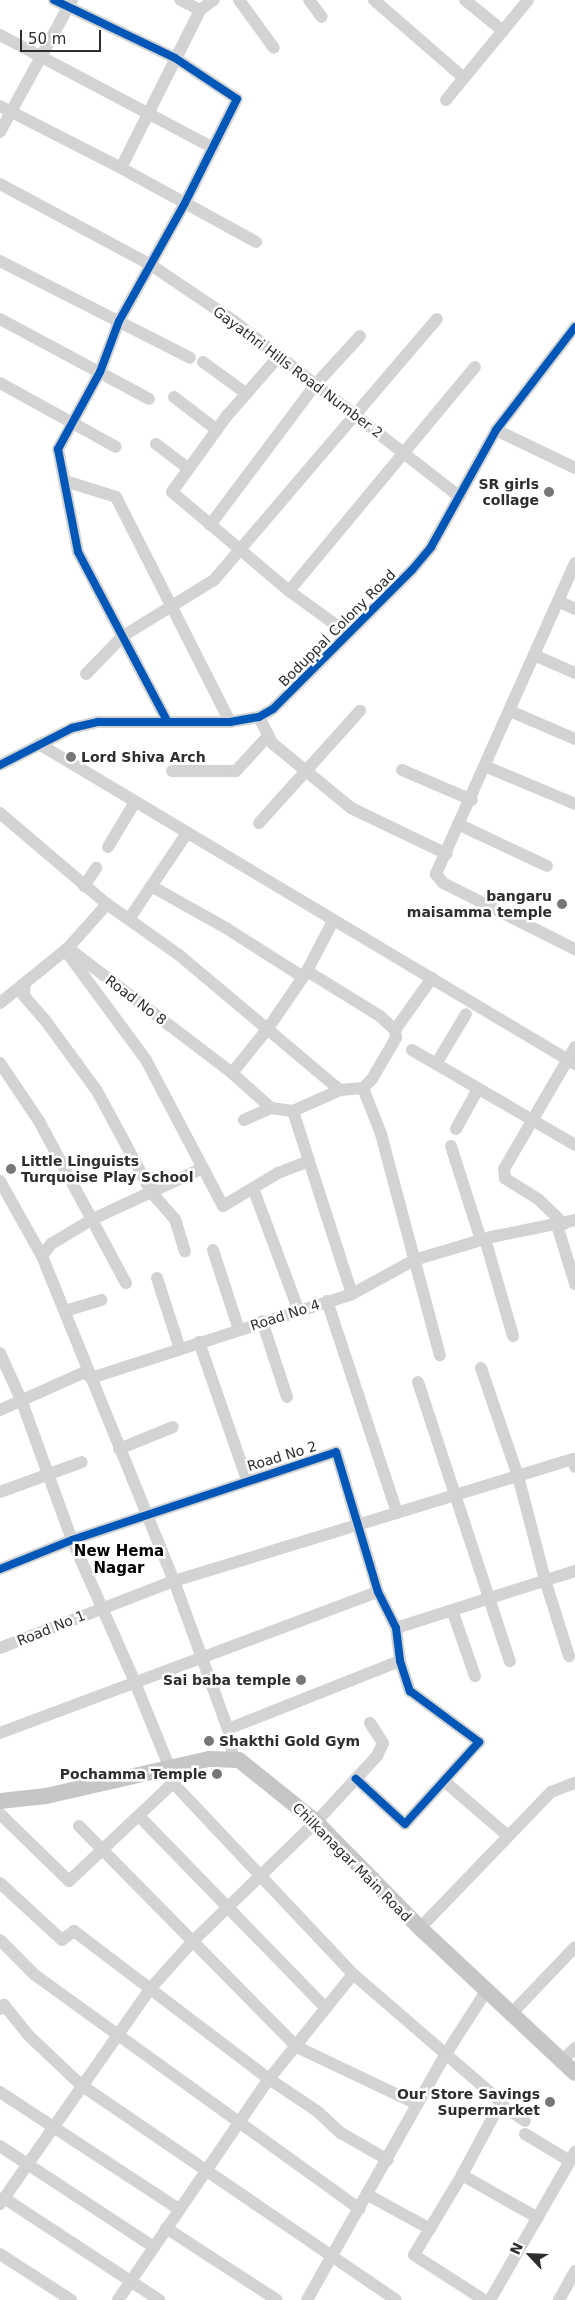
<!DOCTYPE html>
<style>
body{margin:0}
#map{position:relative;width:575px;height:2300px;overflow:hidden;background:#fff;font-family:"DejaVu Sans",sans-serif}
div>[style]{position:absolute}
.minor>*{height:12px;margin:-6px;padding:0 6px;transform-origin:6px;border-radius:6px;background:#d3d3d3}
.major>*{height:16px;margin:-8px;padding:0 8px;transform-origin:8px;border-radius:8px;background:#c6c6c6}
.cycleway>*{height:8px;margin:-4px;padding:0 4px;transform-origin:4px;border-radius:4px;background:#0057b8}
.dots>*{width:14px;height:14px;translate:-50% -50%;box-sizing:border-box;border:2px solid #fff;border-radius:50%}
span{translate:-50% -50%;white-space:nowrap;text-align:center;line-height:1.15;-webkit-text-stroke:5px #fff;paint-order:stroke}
.street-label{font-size:14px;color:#2e2e2e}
.poi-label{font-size:14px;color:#2e2e2e;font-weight:700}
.right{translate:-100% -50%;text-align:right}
.left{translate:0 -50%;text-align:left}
.neighbourhood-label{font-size:15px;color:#000;font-weight:700}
.north{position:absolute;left:505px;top:2230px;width:50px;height:50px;-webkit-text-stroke:4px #fff;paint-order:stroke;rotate:295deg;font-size:14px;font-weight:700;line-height:20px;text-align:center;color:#2e2e2e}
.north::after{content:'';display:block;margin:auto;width:18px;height:22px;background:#2e2e2e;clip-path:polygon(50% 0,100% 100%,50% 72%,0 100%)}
.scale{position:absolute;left:20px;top:30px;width:81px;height:22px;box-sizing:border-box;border:2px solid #2e2e2e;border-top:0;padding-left:6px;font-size:15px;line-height:18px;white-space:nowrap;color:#2e2e2e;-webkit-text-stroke:4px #fff;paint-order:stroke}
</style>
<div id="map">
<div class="minor">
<i style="left:54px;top:0;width:134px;rotate:25.6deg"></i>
<i style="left:175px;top:58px;width:74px;rotate:33.5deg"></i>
<i style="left:237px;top:99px;width:116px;rotate:116.6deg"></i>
<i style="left:185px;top:203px;width:135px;rotate:119.2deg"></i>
<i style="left:119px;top:321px;width:54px;rotate:110.4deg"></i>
<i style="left:100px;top:372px;width:88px;rotate:118.6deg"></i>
<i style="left:58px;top:449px;width:105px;rotate:79deg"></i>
<i style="left:78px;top:552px;width:191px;rotate:62.2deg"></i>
<i style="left:239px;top:0;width:59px;rotate:53.9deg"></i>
<i style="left:309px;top:0;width:21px;rotate:53deg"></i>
<i style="left:374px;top:0;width:119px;rotate:40.9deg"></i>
<i style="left:464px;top:78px;width:101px;rotate:-50.6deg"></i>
<i style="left:465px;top:0;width:49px;rotate:39.2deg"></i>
<i style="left:200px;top:10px;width:17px;rotate:-36deg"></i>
<i style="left:0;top:35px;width:241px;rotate:27.9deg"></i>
<i style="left:446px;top:100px;width:28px;rotate:-51deg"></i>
<i style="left:0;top:106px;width:136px;rotate:27.1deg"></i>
<i style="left:121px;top:168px;width:177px;rotate:-63.4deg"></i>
<i style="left:200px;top:10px;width:22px;rotate:-153deg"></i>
<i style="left:0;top:132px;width:150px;rotate:-61.4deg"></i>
<i style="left:121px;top:168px;width:154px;rotate:28.7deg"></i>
<i style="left:0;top:184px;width:171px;rotate:28.2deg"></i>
<i style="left:151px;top:265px;width:100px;rotate:34deg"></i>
<i style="left:234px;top:321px;width:286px;rotate:37.9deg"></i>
<i style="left:0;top:261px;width:213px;rotate:27deg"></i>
<i style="left:0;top:319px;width:169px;rotate:28.2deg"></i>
<i style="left:280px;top:355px;width:82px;rotate:131.1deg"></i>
<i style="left:226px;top:417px;width:92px;rotate:125.8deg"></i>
<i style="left:172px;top:492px;width:153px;rotate:40.2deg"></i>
<i style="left:289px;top:591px;width:72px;rotate:35.9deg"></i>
<i style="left:203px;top:362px;width:54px;rotate:36deg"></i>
<i style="left:0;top:383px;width:132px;rotate:28.9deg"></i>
<i style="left:174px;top:397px;width:54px;rotate:37.5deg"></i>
<i style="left:496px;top:430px;width:88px;rotate:25.7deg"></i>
<i style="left:156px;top:444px;width:41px;rotate:37.1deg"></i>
<i style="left:65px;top:481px;width:53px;rotate:17.4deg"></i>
<i style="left:116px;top:497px;width:252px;rotate:63.1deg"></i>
<i style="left:210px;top:525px;width:176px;rotate:-53.1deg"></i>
<i style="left:316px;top:384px;width:65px;rotate:-47.5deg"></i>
<i style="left:575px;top:563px;width:341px;rotate:114.1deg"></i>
<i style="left:436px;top:874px;width:11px;rotate:52deg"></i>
<i style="left:443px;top:883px;width:148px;rotate:26.6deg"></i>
<i style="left:289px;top:591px;width:291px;rotate:-50.3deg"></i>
<i style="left:558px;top:601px;width:19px;rotate:25deg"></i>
<i style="left:534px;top:655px;width:45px;rotate:23.7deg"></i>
<i style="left:86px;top:674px;width:53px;rotate:-45.8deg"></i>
<i style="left:123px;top:636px;width:107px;rotate:-31.6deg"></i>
<i style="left:214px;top:580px;width:343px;rotate:-49.5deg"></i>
<i style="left:510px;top:711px;width:71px;rotate:23.3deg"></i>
<i style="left:259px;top:717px;width:29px;rotate:63deg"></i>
<i style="left:272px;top:743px;width:102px;rotate:39.4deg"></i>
<i style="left:351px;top:808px;width:106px;rotate:25.6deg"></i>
<i style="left:39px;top:744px;width:624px;rotate:30.84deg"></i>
<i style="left:0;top:765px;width:81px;rotate:-27.2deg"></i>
<i style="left:72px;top:728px;width:27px;rotate:-13deg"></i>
<i style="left:98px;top:722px;width:132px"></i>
<i style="left:230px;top:722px;width:29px;rotate:-10deg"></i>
<i style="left:259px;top:717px;width:16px;rotate:-30deg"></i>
<i style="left:273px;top:709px;width:197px;rotate:-45deg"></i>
<i style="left:412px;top:570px;width:30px;rotate:-50deg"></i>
<i style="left:431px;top:547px;width:134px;rotate:-60.9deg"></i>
<i style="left:496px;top:430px;width:130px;rotate:-52.5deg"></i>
<i style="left:487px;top:767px;width:95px;rotate:22.8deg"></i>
<i style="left:402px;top:770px;width:76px;rotate:23.2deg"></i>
<i style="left:172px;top:771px;width:64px"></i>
<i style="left:236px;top:771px;width:47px;rotate:-47.6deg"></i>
<i style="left:0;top:813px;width:140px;rotate:40.4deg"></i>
<i style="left:107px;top:904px;width:88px;rotate:35.3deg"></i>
<i style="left:179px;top:955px;width:210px;rotate:40deg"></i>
<i style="left:259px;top:823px;width:151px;rotate:-48deg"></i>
<i style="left:460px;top:825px;width:96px;rotate:25.2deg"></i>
<i style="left:108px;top:847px;width:52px;rotate:-59deg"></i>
<i style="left:84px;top:886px;width:22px;rotate:-56deg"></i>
<i style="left:151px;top:886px;width:86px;rotate:29.2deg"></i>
<i style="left:226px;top:928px;width:91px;rotate:32.5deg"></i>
<i style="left:129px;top:919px;width:104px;rotate:-56deg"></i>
<i style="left:68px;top:948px;width:59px;rotate:-48.4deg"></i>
<i style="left:65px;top:950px;width:137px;rotate:53.6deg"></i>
<i style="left:146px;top:1060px;width:165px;rotate:62.2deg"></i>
<i style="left:223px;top:1206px;width:64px;rotate:-31deg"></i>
<i style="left:278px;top:1173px;width:33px;rotate:-21deg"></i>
<i style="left:309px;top:1161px;width:52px;rotate:-107.7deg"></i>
<i style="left:307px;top:971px;width:86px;rotate:31.7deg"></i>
<i style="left:380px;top:1016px;width:21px;rotate:43deg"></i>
<i style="left:25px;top:984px;width:12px;rotate:95deg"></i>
<i style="left:24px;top:996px;width:32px;rotate:49deg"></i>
<i style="left:45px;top:1020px;width:88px;rotate:53.8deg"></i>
<i style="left:97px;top:1091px;width:116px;rotate:61.7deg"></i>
<i style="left:152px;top:1193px;width:35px;rotate:49deg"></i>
<i style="left:175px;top:1219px;width:34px;rotate:73deg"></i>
<i style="left:0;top:1003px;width:87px;rotate:-39deg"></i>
<i style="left:68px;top:948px;width:206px;rotate:37.3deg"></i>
<i style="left:232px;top:1073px;width:52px;rotate:41.9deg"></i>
<i style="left:412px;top:1050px;width:189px;rotate:30.2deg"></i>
<i style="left:0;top:1063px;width:70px;rotate:56.1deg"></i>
<i style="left:39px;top:1121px;width:184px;rotate:61.8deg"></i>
<i style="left:436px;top:1064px;width:58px;rotate:-59deg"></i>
<i style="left:232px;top:1073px;width:59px;rotate:-51.2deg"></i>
<i style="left:269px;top:1027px;width:68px;rotate:-55.8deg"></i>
<i style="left:307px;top:971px;width:56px;rotate:-62.5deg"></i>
<i style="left:363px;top:1088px;width:49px;rotate:68.6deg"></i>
<i style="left:381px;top:1134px;width:229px;rotate:75.1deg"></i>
<i style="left:244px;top:1120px;width:30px;rotate:-24deg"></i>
<i style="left:271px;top:1108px;width:22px;rotate:8deg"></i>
<i style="left:293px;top:1111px;width:51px;rotate:-24.1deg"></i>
<i style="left:340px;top:1090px;width:23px;rotate:-5deg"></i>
<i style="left:363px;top:1088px;width:13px;rotate:-45deg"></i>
<i style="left:372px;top:1079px;width:48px;rotate:-59.7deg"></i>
<i style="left:396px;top:1038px;width:8px;rotate:-97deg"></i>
<i style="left:395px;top:1030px;width:64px;rotate:-54.6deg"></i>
<i style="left:456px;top:1129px;width:46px;rotate:-61.2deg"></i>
<i style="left:451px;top:1146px;width:99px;rotate:72.3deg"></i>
<i style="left:309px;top:1161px;width:140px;rotate:72.1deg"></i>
<i style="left:0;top:1181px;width:86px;rotate:60.8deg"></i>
<i style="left:42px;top:1256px;width:351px;rotate:67.9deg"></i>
<i style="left:174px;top:1581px;width:417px;rotate:-17deg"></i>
<i style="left:573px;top:1459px;width:8px;rotate:76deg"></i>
<i style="left:253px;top:1188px;width:129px;rotate:69.6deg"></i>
<i style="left:564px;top:1224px;width:36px;rotate:-136deg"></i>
<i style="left:538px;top:1199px;width:39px;rotate:-148deg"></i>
<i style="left:505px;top:1178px;width:9px;rotate:-96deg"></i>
<i style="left:504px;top:1169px;width:141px;rotate:-59.8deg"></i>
<i style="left:557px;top:1225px;width:62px;rotate:73deg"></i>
<i style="left:485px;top:1239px;width:101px;rotate:73.9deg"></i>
<i style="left:213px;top:1250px;width:84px;rotate:72deg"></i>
<i style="left:42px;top:1256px;width:15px;rotate:-53deg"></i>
<i style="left:51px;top:1244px;width:49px;rotate:-30.8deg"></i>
<i style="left:93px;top:1219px;width:121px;rotate:-24.9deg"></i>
<i style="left:157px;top:1278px;width:75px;rotate:72.1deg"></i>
<i style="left:327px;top:1301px;width:223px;rotate:71.7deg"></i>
<i style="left:65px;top:1311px;width:38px;rotate:-17deg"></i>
<i style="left:262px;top:1321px;width:80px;rotate:71.8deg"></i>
<i style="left:199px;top:1342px;width:146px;rotate:70.8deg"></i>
<i style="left:0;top:1353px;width:54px;rotate:65.8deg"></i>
<i style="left:22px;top:1402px;width:147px;rotate:70.1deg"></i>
<i style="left:72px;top:1540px;width:153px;rotate:66.1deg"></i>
<i style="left:134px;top:1680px;width:93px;rotate:67.9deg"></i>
<i style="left:169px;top:1766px;width:17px;rotate:77deg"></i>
<i style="left:173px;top:1783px;width:143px;rotate:136.7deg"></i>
<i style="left:69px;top:1881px;width:96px;rotate:-135.8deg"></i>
<i style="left:481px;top:1368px;width:114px;rotate:71.1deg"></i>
<i style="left:518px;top:1476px;width:107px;rotate:75.4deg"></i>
<i style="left:545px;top:1580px;width:80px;rotate:72.5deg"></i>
<i style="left:418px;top:1382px;width:294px;rotate:71.8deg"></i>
<i style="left:0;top:1410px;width:93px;rotate:-24.1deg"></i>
<i style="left:85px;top:1372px;width:8px;rotate:45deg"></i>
<i style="left:91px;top:1378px;width:274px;rotate:-17.8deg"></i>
<i style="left:352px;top:1294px;width:71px;rotate:-28.7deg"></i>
<i style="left:414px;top:1260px;width:80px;rotate:-16.6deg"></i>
<i style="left:491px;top:1237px;width:86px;rotate:-11.4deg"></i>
<i style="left:119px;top:1449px;width:58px;rotate:-22.2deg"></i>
<i style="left:0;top:1492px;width:87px;rotate:-20.1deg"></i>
<i style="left:0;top:1569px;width:78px;rotate:-21.9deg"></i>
<i style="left:72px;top:1540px;width:278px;rotate:-18.4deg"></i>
<i style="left:336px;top:1452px;width:146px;rotate:73.3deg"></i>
<i style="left:378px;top:1592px;width:40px;rotate:63.4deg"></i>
<i style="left:396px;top:1628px;width:33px;rotate:83deg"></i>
<i style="left:400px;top:1661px;width:32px;rotate:72deg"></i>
<i style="left:410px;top:1691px;width:86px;rotate:36.5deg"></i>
<i style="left:479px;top:1742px;width:110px;rotate:132.1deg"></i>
<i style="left:405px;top:1824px;width:67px;rotate:-137.4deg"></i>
<i style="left:452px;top:1610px;width:70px;rotate:70.8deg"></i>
<i style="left:396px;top:1628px;width:188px;rotate:-17.7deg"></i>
<i style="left:0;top:1648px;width:186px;rotate:-21.1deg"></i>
<i style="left:174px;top:1581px;width:158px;rotate:70deg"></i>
<i style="left:228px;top:1729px;width:28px;rotate:80deg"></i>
<i style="left:228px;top:1729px;width:185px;rotate:-21.6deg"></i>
<i style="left:0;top:1733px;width:403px;rotate:-20.5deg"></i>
<i style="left:444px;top:1781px;width:84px;rotate:40.7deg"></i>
<i style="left:173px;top:1783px;width:262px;rotate:46.7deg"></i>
<i style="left:353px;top:1974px;width:193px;rotate:40.8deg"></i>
<i style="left:499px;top:2100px;width:4px;rotate:76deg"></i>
<i style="left:500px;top:2104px;width:81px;rotate:118.2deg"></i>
<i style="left:462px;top:2175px;width:93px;rotate:121deg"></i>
<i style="left:414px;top:2255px;width:83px;rotate:32.7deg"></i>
<i style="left:139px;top:1816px;width:268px;rotate:45.8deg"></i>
<i style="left:79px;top:1826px;width:310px;rotate:45.4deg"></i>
<i style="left:297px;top:2047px;width:133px;rotate:25.4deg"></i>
<i style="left:0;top:1883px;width:84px;rotate:42.6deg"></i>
<i style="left:62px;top:1940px;width:15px;rotate:-37deg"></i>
<i style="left:74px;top:1931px;width:245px;rotate:37.2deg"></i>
<i style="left:269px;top:2079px;width:58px;rotate:33.7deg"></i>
<i style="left:317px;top:2111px;width:33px;rotate:43deg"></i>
<i style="left:341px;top:2133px;width:54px;rotate:29.9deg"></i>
<i style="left:420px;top:1928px;width:189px;rotate:-46.1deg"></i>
<i style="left:551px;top:1792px;width:26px;rotate:-21deg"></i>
<i style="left:0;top:1940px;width:49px;rotate:45deg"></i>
<i style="left:35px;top:1975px;width:400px;rotate:35.8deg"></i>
<i style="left:0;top:2009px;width:6px;rotate:-45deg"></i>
<i style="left:4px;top:2005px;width:38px;rotate:51deg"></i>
<i style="left:28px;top:2035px;width:73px;rotate:43.3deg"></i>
<i style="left:81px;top:2085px;width:381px;rotate:34.3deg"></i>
<i style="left:512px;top:2013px;width:91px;rotate:-46.3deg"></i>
<i style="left:563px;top:2060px;width:17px;rotate:-45deg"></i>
<i style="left:0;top:2092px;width:214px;rotate:33.2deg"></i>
<i style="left:500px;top:2104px;width:30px;rotate:34deg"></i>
<i style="left:525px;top:2134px;width:52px;rotate:31deg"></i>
<i style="left:0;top:2146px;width:184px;rotate:33.3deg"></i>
<i style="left:462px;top:2175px;width:87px;rotate:29.5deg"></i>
<i style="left:368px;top:2195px;width:71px;rotate:28.7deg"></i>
<i style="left:4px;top:2198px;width:186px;rotate:33.3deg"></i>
<i style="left:0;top:2204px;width:262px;rotate:-55.1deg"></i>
<i style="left:150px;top:1989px;width:63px;rotate:-48.2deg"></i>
<i style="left:192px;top:1942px;width:173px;rotate:-44.1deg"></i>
<i style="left:316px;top:1822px;width:90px;rotate:-47.3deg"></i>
<i style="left:377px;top:1756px;width:14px;rotate:-65deg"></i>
<i style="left:383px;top:1743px;width:24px;rotate:-123deg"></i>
<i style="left:166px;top:2228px;width:132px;rotate:33deg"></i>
<i style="left:0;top:2254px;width:85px;rotate:32.9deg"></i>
<i style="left:118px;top:2300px;width:268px;rotate:-55.7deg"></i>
<i style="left:269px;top:2079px;width:134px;rotate:-51.3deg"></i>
<i style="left:307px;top:2300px;width:285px;rotate:-60.6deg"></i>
<i style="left:447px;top:2052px;width:74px;rotate:-57.2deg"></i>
<i style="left:490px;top:2300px;width:171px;rotate:-60.1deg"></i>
<i style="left:559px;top:2300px;width:33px;rotate:-61deg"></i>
</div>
<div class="major">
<i style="left:0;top:1801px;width:46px;rotate:-6.2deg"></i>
<i style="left:46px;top:1796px;width:167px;rotate:-12.8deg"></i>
<i style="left:209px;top:1759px;width:30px;rotate:2deg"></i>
<i style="left:239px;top:1760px;width:99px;rotate:38.8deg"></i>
<i style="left:316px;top:1822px;width:148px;rotate:45.5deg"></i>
<i style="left:420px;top:1928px;width:212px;rotate:43.1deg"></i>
</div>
<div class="cycleway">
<i style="left:54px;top:0;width:134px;rotate:25.6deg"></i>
<i style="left:175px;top:58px;width:74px;rotate:33.5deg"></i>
<i style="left:237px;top:99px;width:116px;rotate:116.6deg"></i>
<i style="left:185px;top:203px;width:135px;rotate:119.2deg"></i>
<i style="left:119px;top:321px;width:54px;rotate:110.4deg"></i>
<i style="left:100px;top:372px;width:88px;rotate:118.6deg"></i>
<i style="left:58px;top:449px;width:105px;rotate:79deg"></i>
<i style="left:78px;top:552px;width:191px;rotate:62.2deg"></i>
<i style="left:0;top:765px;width:81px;rotate:-27.2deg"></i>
<i style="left:72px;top:728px;width:27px;rotate:-13deg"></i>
<i style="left:98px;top:722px;width:132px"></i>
<i style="left:230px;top:722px;width:29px;rotate:-10deg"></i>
<i style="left:259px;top:717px;width:16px;rotate:-30deg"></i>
<i style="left:273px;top:709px;width:197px;rotate:-45deg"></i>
<i style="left:412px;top:570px;width:30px;rotate:-50deg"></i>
<i style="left:431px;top:547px;width:134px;rotate:-60.9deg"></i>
<i style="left:496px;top:430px;width:130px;rotate:-52.5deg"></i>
<i style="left:0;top:1569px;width:78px;rotate:-21.9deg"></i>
<i style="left:72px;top:1540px;width:278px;rotate:-18.4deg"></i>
<i style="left:336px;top:1452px;width:146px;rotate:73.3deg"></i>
<i style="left:378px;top:1592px;width:40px;rotate:63.4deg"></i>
<i style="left:396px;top:1628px;width:33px;rotate:83deg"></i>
<i style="left:400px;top:1661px;width:32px;rotate:72deg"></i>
<i style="left:410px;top:1691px;width:86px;rotate:36.5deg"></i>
<i style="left:479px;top:1742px;width:110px;rotate:132.1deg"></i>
<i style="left:405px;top:1824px;width:67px;rotate:-137.4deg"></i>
</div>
<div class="dots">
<i style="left:549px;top:492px;background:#777"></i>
<i style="left:71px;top:757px;background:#777"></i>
<i style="left:562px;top:904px;background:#777"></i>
<i style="left:11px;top:1169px;background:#777"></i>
<i style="left:301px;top:1680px;background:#777"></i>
<i style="left:209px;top:1741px;background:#777"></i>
<i style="left:217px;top:1774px;background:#777"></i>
<i style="left:550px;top:2102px;background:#777"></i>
</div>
<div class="street-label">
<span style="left:298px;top:372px;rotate:37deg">Gayathri Hills Road Number 2</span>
<span style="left:337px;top:628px;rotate:-45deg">Boduppal Colony Road</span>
<span style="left:136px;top:1000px;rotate:37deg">Road No 8</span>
<span style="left:285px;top:1315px;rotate:-18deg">Road No 4</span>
<span style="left:282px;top:1456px;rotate:-17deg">Road No 2</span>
<span style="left:51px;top:1628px;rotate:-22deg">Road No 1</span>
<span style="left:352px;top:1862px;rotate:45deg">Chilkanagar Main Road</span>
</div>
<div class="poi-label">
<span class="right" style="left:539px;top:492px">SR girls<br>collage</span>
<span class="left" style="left:81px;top:757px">Lord Shiva Arch</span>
<span class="right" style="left:552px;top:904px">bangaru<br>maisamma temple</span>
<span class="left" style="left:21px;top:1169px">Little Linguists<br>Turquoise Play School</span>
<span class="right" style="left:291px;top:1680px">Sai baba temple</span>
<span class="left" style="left:219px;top:1741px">Shakthi Gold Gym</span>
<span class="right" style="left:207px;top:1774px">Pochamma Temple</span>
<span class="right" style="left:540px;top:2102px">Our Store Savings<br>Supermarket</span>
</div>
<div class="neighbourhood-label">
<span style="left:119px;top:1560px">New Hema<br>Nagar</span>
</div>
<div class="north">N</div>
<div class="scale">50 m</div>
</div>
